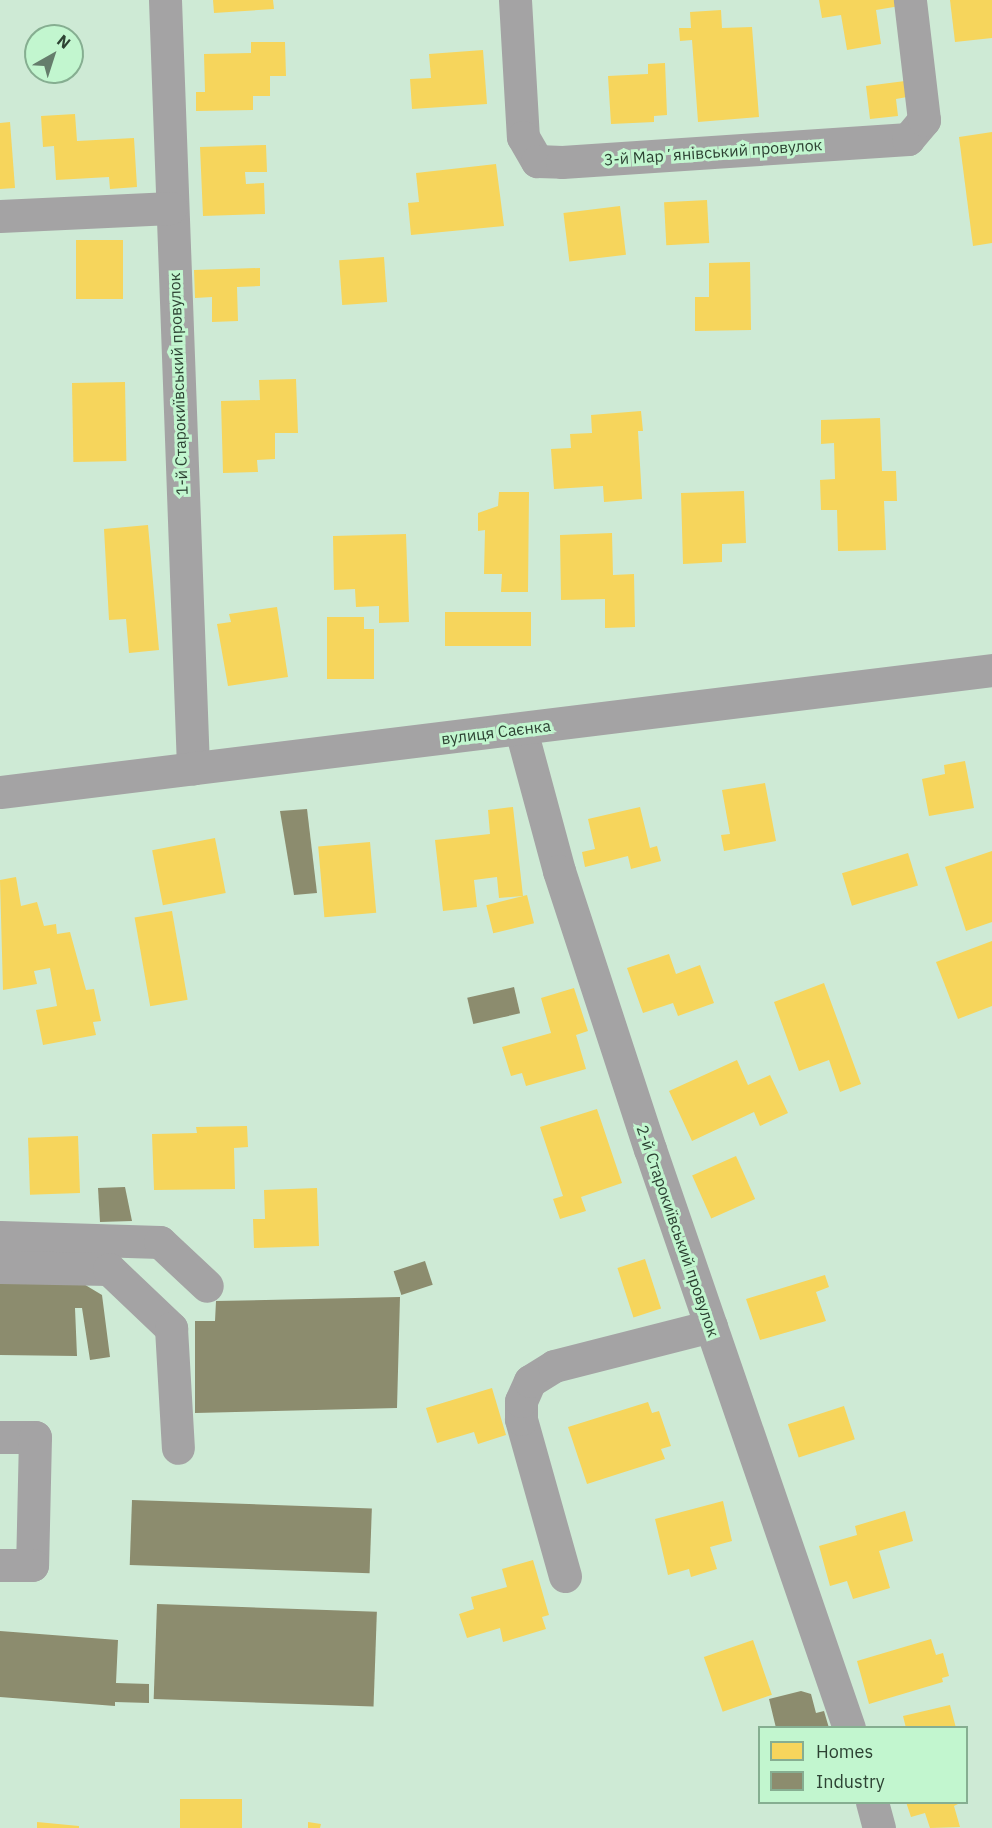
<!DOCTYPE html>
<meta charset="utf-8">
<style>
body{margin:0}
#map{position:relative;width:992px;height:1828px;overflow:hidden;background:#ceead5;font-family:"IBM Plex Sans",sans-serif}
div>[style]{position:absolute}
.homes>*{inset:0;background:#f6d55c;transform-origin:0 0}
.industry>*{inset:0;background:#8c8c6e;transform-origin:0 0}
.minor>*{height:33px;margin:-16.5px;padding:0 16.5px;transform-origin:16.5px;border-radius:16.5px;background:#a4a3a4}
span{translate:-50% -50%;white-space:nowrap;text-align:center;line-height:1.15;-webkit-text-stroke:6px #c2f6cf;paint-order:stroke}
.street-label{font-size:16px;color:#2d4233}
.legend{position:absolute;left:758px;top:1726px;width:210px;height:78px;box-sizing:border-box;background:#c2f6cf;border:2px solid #86ae91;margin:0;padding:8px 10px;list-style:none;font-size:18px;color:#2d4233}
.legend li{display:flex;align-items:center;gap:12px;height:30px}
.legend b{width:30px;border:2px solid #86ae91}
.north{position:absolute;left:24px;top:24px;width:60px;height:60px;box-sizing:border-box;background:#c2f6cf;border:2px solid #86ae91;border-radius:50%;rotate:39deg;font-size:16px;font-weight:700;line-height:24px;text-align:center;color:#2d4233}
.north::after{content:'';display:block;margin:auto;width:21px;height:27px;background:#657d6c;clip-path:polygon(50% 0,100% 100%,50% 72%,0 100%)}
</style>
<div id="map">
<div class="homes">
<i style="clip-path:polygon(213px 0,273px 0,274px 9px,214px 13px)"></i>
<i style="clip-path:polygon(819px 0,899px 0,900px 6px,876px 10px,881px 44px,847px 50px,841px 15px,822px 18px)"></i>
<i style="clip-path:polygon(950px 0,992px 0,992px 38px,955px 42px)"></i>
<i style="clip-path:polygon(721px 10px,722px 28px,752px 27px,759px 117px,698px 122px,692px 40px,680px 41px,679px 28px,691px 28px,690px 12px)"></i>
<i style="clip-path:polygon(251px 42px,285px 42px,286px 76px,270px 76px,270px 96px,253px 96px,253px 110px,196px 111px,196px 92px,205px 92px,204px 54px,251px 53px)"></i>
<i style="clip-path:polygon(483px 50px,487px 104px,412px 109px,410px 79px,431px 78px,429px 54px)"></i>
<i style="clip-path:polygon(665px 63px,667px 115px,654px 116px,654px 122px,611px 124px,608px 76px,648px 74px,648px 64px)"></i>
<i style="clip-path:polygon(905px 81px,907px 97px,896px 99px,898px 116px,870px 119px,866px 86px)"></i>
<i style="clip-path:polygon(75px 114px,77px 141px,134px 138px,137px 187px,110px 189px,109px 177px,56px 180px,54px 146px,43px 147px,41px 116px)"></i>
<i style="clip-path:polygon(10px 122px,15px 188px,0 189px,0 123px)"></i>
<i style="clip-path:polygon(992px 132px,992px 243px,973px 246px,959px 137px)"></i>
<i style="clip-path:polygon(266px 145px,267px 172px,245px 172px,246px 184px,264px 183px,265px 214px,203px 216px,200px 147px)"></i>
<i style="clip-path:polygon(496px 164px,504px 226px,411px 235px,408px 203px,419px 202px,416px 173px)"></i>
<i style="left:707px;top:200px;width:43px;height:43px;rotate:87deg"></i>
<i style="left:620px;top:206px;width:49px;height:57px;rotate:83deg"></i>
<i style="left:76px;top:240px;width:47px;height:59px"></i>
<i style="left:384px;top:257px;width:45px;height:45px;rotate:86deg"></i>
<i style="clip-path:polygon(750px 262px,751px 330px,695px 331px,695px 297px,709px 297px,709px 263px)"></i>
<i style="clip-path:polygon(260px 268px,260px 286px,237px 287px,238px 321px,212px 322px,212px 297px,195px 298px,194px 270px)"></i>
<i style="clip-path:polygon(296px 379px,298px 433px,275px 433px,275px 459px,257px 460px,258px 472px,223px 473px,221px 401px,260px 400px,259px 380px)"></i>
<i style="left:125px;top:382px;width:79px;height:53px;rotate:89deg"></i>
<i style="clip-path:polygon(641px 411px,643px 431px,638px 431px,642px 499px,604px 502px,603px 486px,554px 489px,551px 449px,571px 448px,570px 434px,592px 433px,591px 415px)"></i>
<i style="clip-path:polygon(880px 418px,882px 471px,896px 471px,897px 501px,884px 501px,886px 550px,838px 551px,837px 510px,821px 510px,820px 480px,835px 479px,834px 443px,821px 444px,821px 420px)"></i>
<i style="clip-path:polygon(744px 491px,746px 543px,722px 544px,722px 562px,683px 564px,681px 493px)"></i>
<i style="clip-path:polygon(499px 492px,529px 492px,528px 592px,501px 592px,502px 574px,484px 574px,485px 530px,478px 531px,478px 513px,498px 506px)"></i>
<i style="clip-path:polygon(148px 525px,159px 650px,129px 653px,126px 619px,109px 620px,104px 529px)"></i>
<i style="clip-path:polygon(612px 533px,613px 575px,634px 574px,635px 627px,605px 628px,605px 599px,561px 600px,560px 535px)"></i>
<i style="clip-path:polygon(406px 534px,409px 622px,379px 623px,379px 606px,356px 607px,355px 589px,334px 590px,333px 536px)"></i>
<i style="clip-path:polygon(277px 607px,288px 677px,228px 686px,217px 624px,231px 622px,229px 614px)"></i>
<i style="left:445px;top:612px;width:86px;height:34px"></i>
<i style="clip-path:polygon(327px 617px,364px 617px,364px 629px,374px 629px,374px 679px,327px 679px)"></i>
<i style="clip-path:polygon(965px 761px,974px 808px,929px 816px,922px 779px,945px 774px,944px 765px)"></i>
<i style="clip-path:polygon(765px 783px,776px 841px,724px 851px,721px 835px,730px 834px,722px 790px)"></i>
<i style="clip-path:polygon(513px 807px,523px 896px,499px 898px,497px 877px,474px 880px,477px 907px,443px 911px,435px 840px,490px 834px,488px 810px)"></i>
<i style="clip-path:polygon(640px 807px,650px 848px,657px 846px,661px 861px,631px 869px,628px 856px,585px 867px,582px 852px,595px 849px,588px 819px)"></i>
<i style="left:215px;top:838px;width:56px;height:64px;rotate:79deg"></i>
<i style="left:370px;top:842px;width:71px;height:52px;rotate:85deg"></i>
<i style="clip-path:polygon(992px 851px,992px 922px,966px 931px,945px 867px)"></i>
<i style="left:908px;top:853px;width:34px;height:69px;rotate:73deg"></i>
<i style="clip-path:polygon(16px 877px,21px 906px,37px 902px,44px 926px,56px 924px,57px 934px,70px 932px,86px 990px,94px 989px,101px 1021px,93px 1022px,96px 1035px,43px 1045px,36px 1010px,57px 1006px,50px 968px,34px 971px,37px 984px,3px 990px,0 880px)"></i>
<i style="left:527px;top:895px;width:29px;height:42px;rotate:76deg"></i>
<i style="left:172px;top:911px;width:90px;height:38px;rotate:80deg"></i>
<i style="clip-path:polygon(992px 941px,992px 1006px,958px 1019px,936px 962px)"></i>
<i style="clip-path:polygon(669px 954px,676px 974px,700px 965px,714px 1003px,678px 1016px,673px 1003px,643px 1013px,627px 968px)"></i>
<i style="clip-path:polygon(824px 983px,861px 1084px,840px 1092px,829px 1060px,799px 1071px,774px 1002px)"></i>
<i style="clip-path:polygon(574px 988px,588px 1031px,576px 1035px,586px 1069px,526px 1086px,522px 1073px,511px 1076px,502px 1047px,551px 1033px,541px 998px)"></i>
<i style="clip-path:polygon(737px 1060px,748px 1085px,770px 1075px,788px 1113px,760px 1126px,754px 1112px,692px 1141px,669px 1091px)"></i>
<i style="clip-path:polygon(597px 1109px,622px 1183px,581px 1197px,586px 1211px,560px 1219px,553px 1199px,563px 1196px,540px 1127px)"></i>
<i style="clip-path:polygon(247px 1126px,248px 1147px,234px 1148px,235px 1189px,154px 1190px,152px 1134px,197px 1133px,196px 1127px)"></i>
<i style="left:78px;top:1136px;width:57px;height:50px;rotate:88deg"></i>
<i style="left:736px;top:1156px;width:47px;height:48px;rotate:66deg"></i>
<i style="clip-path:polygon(317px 1188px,319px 1246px,254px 1248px,253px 1219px,265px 1219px,264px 1190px)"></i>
<i style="left:645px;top:1259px;width:52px;height:29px;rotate:72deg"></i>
<i style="clip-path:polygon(825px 1275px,829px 1287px,816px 1292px,826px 1321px,760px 1340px,746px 1299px)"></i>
<i style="clip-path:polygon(492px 1388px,506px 1435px,478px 1444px,474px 1432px,437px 1443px,426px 1408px)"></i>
<i style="clip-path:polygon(648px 1402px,652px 1413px,659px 1411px,671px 1446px,661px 1449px,665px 1459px,587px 1484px,568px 1427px)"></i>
<i style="left:844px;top:1406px;width:35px;height:59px;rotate:72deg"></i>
<i style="clip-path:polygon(723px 1501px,732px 1541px,710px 1547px,717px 1569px,691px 1577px,689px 1569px,668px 1575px,655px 1519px)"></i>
<i style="clip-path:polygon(905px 1511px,913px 1541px,879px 1551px,890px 1588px,853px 1599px,847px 1581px,830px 1586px,819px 1546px,857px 1535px,855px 1526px)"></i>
<i style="clip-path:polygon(533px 1560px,549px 1615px,542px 1617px,546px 1629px,503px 1642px,500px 1628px,467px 1638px,459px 1614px,474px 1609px,471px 1597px,507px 1587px,502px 1569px)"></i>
<i style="clip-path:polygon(931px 1639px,936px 1655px,943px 1653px,949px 1676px,942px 1678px,943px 1682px,869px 1704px,857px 1661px)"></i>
<i style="left:753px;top:1640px;width:58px;height:52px;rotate:71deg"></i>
<i style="clip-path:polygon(950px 1705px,956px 1728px,906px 1728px,903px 1716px)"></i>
<i style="left:180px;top:1799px;width:62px;height:29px"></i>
<i style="clip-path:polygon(906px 1802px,962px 1802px,954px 1806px,960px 1827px,930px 1828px,925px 1813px,911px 1817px)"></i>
<i style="clip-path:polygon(37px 1822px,79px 1826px,79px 1828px,37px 1828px)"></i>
<i style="clip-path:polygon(308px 1822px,321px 1824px,320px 1828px,308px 1828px)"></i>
</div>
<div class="industry">
<i style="clip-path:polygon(307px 809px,317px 893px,294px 895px,280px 811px)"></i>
<i style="left:514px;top:987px;width:27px;height:48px;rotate:77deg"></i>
<i style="clip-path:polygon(125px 1187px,132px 1221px,100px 1222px,98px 1188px)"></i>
<i style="left:425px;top:1261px;width:25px;height:33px;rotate:72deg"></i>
<i style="clip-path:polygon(0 1283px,82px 1283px,102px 1295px,110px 1357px,90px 1360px,82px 1308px,75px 1308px,77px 1356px,0 1355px)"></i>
<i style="clip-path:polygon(400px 1297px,397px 1408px,195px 1413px,195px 1321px,215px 1321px,216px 1301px)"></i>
<i style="left:132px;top:1500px;width:240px;height:65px;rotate:2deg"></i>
<i style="left:157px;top:1604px;width:220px;height:95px;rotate:2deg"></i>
<i style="clip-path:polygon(0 1631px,118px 1640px,116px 1683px,149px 1684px,149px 1703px,115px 1702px,115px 1706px,0 1697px)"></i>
<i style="clip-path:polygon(801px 1691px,811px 1694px,816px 1713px,824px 1711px,829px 1728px,776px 1728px,769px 1699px)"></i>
</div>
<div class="minor">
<i style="left:165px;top:0;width:769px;rotate:87.91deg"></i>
<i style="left:515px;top:0;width:137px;rotate:86.7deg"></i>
<i style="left:523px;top:137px;width:28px;rotate:60deg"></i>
<i style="left:537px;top:161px;width:25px;rotate:2deg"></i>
<i style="left:562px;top:162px;width:347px;rotate:-3.8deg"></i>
<i style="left:908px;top:139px;width:25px;rotate:-50deg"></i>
<i style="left:924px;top:120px;width:121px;rotate:-96.7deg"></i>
<i style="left:0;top:216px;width:171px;rotate:-2.7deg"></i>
<i style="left:521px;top:730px;width:146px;rotate:74.9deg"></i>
<i style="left:559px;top:871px;width:293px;rotate:71.9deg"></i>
<i style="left:650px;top:1149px;width:612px;rotate:71.03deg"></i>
<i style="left:0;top:792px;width:999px;rotate:-7.01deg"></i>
<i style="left:0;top:1237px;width:160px;rotate:1.8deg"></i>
<i style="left:160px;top:1242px;width:64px;rotate:43.1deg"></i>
<i style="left:0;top:1267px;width:109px;rotate:1.1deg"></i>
<i style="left:109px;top:1269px;width:86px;rotate:43.6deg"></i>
<i style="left:171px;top:1328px;width:120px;rotate:86.7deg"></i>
<i style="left:0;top:1437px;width:35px"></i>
<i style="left:35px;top:1437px;width:128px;rotate:91.3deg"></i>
<i style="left:32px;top:1565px;width:32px;rotate:180deg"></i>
<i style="left:565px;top:1576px;width:163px;rotate:-105.7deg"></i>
<i style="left:521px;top:1419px;width:18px;rotate:-90deg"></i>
<i style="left:521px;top:1401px;width:22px;rotate:-66deg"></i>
<i style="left:530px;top:1381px;width:28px;rotate:-32deg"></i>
<i style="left:554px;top:1366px;width:162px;rotate:-14.3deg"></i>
<i style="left:872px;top:1802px;width:27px;rotate:75deg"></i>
</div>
<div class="street-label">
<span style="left:713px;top:152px;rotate:-4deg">3-й Марʼянівський провулок</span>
<span style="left:178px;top:384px;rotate:-92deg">1-й Старокиївський провулок</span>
<span style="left:496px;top:732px;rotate:-7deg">вулиця Саєнка</span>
<span style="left:678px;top:1231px;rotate:71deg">2-й Старокиївський провулок</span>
</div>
<ul class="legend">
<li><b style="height:16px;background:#f6d55c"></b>Homes</li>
<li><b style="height:16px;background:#8c8c6e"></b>Industry</li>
</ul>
<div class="north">N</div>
</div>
